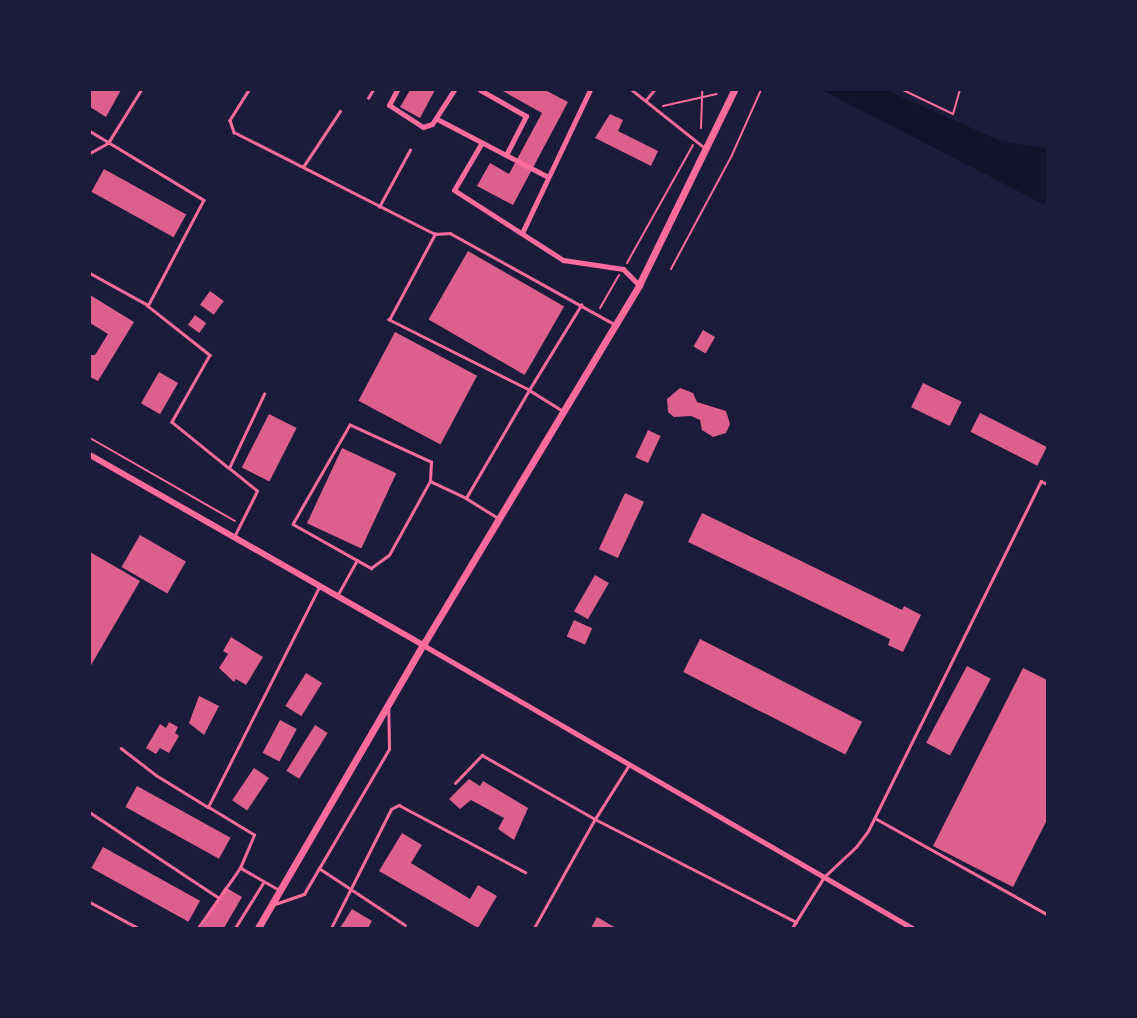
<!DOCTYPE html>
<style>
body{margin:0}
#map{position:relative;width:1137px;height:1018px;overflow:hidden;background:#1b1b3a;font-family:Mulish,sans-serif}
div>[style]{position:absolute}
.water>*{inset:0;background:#12122b}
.building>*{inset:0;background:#dd5f8e;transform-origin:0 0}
.path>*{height:2px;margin:-1px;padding:0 1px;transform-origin:1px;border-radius:1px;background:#ff6b9d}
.service>*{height:2.5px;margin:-1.25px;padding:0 1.25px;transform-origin:1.25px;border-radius:1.25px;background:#ff6b9d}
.minor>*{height:5px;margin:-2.5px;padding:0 2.5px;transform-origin:2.5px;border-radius:2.5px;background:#ff6b9d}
.tertiary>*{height:6px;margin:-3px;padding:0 3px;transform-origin:3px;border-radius:3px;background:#ff6b9d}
.secondary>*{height:7px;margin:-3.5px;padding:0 3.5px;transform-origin:3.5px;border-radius:3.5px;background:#ff6b9d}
span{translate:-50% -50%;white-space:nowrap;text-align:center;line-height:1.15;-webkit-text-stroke:4px #1b1b3a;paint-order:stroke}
.frame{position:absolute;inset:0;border:91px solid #1b1b3a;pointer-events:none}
</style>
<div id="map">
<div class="water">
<i style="clip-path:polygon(822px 90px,886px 90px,1003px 142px,1047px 148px,1047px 206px)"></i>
</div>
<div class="building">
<i style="clip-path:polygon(90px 90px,121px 90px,106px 117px,90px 107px)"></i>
<i style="clip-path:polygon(410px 90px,435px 90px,420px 118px,400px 107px)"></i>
<i style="clip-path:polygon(501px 90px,545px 90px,568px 102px,513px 205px,477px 186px,490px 163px,509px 174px,542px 113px)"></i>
<i style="clip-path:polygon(610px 114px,623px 120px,618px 131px,658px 151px,651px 166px,595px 138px)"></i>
<i style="left:104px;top:169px;width:94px;height:26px;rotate:29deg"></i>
<i style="left:468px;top:251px;width:111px;height:79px;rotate:30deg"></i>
<i style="left:210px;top:291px;width:17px;height:17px;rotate:36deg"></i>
<i style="clip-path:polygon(90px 295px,134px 322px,98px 381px,90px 377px,90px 355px,95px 355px,108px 334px,90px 323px)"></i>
<i style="left:195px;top:315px;width:14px;height:12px;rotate:36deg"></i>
<i style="left:703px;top:330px;width:14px;height:19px;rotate:30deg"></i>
<i style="left:395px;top:332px;width:93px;height:78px;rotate:28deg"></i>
<i style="left:159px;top:372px;width:22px;height:36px;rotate:30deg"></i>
<i style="left:923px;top:383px;width:43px;height:27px;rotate:26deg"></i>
<i style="clip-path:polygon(680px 388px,693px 393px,697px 402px,726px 411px,730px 424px,726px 433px,713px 437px,702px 430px,700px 420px,691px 416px,674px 417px,668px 412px,667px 399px)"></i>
<i style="left:980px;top:413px;width:75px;height:21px;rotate:27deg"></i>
<i style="left:269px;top:414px;width:31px;height:60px;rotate:27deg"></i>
<i style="left:648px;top:430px;width:14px;height:30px;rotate:25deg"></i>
<i style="left:342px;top:448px;width:60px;height:83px;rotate:25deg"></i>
<i style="left:625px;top:493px;width:21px;height:62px;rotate:25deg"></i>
<i style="clip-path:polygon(702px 513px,902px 610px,904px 606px,921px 615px,903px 652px,888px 645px,890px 639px,688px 542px)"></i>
<i style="left:140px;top:535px;width:53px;height:37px;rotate:30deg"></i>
<i style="clip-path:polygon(90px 552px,140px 581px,90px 667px)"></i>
<i style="left:595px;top:575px;width:16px;height:42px;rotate:30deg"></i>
<i style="left:574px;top:620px;width:20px;height:18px;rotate:24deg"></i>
<i style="clip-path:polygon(231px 637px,263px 657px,246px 685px,236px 679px,234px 682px,219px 668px,228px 654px,223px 651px)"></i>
<i style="left:700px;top:639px;width:182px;height:37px;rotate:27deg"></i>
<i style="left:967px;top:666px;width:27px;height:87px;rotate:28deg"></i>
<i style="clip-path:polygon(1023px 668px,1047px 680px,1047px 820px,1013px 887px,933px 846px)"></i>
<i style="left:306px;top:673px;width:19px;height:39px;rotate:32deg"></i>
<i style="clip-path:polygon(199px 696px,219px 706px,204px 735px,189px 723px)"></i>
<i style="left:280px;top:720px;width:19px;height:37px;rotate:28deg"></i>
<i style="clip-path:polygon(169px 722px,178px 727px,175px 733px,179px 736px,169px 753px,160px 748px,156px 754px,146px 748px,160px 724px,166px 728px)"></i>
<i style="left:315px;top:725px;width:15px;height:54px;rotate:32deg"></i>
<i style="left:254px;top:768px;width:18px;height:39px;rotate:34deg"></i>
<i style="clip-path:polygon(469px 779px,480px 786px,483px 781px,528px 808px,514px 840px,498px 829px,504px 818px,471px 800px,460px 809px,449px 799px)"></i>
<i style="left:137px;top:786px;width:107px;height:24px;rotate:29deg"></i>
<i style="clip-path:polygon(402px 833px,422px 845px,411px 863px,470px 899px,478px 885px,497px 896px,478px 928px,379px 871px)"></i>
<i style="left:103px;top:847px;width:111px;height:24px;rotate:29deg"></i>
<i style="clip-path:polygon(225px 887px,242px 897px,224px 928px,201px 928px)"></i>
<i style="clip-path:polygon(352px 909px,372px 921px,368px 928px,340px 928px)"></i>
<i style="clip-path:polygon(597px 917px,616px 928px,591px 928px)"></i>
</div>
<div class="path">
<i style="left:903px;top:90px;width:55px;rotate:25.6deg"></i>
<i style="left:953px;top:114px;width:25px;rotate:-74deg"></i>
<i style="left:663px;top:106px;width:55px;rotate:-12.5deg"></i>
<i style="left:701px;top:128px;width:38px;rotate:-88deg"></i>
<i style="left:627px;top:263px;width:135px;rotate:-60.8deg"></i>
<i style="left:671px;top:269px;width:129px;rotate:-61.8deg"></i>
<i style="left:732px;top:155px;width:71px;rotate:-66deg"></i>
<i style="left:600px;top:308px;width:38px;rotate:-60deg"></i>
<i style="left:90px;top:438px;width:167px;rotate:29.8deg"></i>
</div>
<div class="service">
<i style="left:249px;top:90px;width:36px;rotate:122deg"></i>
<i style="left:230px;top:120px;width:13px;rotate:72deg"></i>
<i style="left:234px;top:132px;width:225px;rotate:26.9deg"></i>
<i style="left:632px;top:90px;width:93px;rotate:38.5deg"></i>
<i style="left:368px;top:98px;width:9px;rotate:-58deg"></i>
<i style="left:646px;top:100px;width:13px;rotate:-51deg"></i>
<i style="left:90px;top:131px;width:133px;rotate:31.2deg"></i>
<i style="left:204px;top:200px;width:120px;rotate:117.8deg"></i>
<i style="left:148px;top:306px;width:79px;rotate:38.3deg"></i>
<i style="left:210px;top:355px;width:77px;rotate:119.6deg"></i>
<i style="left:172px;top:422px;width:73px;rotate:38.9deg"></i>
<i style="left:90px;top:153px;width:21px;rotate:-29deg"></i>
<i style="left:108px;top:143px;width:62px;rotate:-58.1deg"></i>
<i style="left:303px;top:167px;width:67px;rotate:-56.5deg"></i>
<i style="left:379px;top:207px;width:65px;rotate:-61.5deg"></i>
<i style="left:90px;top:273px;width:66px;rotate:28.9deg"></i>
<i style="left:562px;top:411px;width:39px;rotate:-148deg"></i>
<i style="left:529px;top:390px;width:100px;rotate:-58.5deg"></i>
<i style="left:430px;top:481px;width:19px;rotate:-87deg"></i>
<i style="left:431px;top:462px;width:89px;rotate:-155.4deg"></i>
<i style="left:350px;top:425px;width:114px;rotate:119.9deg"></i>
<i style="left:293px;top:524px;width:90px;rotate:29.4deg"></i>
<i style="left:371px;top:568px;width:22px;rotate:-36deg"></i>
<i style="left:389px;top:555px;width:85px;rotate:-61deg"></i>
<i style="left:430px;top:481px;width:40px;rotate:25deg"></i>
<i style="left:466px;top:498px;width:125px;rotate:-59.7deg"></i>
<i style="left:529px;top:390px;width:157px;rotate:-153.4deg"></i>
<i style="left:389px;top:320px;width:98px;rotate:-61.9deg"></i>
<i style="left:435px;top:234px;width:15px;rotate:-4deg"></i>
<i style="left:450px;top:233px;width:188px;rotate:29deg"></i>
<i style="left:466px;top:498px;width:36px;rotate:32deg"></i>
<i style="left:235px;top:535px;width:49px;rotate:-63.4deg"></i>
<i style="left:257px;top:491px;width:36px;rotate:-141deg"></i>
<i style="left:229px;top:468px;width:82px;rotate:-64.7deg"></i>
<i style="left:337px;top:596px;width:41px;rotate:-60.9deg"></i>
<i style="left:121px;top:748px;width:44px;rotate:37.6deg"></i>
<i style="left:156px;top:775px;width:61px;rotate:31.6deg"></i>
<i style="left:455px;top:783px;width:39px;rotate:-46deg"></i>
<i style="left:482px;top:755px;width:130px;rotate:29.5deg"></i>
<i style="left:595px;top:819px;width:64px;rotate:-57.8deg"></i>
<i style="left:91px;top:813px;width:152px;rotate:33.5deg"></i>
<i style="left:875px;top:818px;width:197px;rotate:29.2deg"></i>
<i style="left:319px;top:868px;width:103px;rotate:33.5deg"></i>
<i style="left:280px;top:891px;width:46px;rotate:-150.1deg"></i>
<i style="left:240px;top:868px;width:36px;rotate:-67deg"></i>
<i style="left:254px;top:835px;width:54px;rotate:-148.7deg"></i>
<i style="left:208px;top:807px;width:246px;rotate:-63.2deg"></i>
<i style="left:90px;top:902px;width:55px;rotate:28.4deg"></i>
<i style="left:275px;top:904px;width:31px;rotate:-19deg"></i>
<i style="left:304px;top:894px;width:168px;rotate:-59.6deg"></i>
<i style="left:389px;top:749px;width:39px;rotate:-91deg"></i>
<i style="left:198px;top:928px;width:73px;rotate:-55deg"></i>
<i style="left:235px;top:928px;width:53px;rotate:-58.1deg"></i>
<i style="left:331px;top:928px;width:133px;rotate:-63.2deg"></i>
<i style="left:391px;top:809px;width:9px;rotate:-27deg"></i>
<i style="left:399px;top:805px;width:143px;rotate:28deg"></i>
<i style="left:534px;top:928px;width:125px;rotate:-60.8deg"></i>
<i style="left:595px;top:819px;width:226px;rotate:27.1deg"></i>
<i style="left:792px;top:928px;width:60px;rotate:-57.9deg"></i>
<i style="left:824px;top:877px;width:44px;rotate:-43.2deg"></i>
<i style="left:856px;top:847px;width:20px;rotate:-53deg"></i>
<i style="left:868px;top:831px;width:390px;rotate:-63.7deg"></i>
<i style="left:1041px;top:481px;width:7px;rotate:27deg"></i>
</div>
<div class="minor">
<i style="left:397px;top:90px;width:17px;rotate:118deg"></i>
<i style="left:389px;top:105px;width:40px;rotate:32.9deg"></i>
<i style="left:423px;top:127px;width:9px;rotate:-18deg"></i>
<i style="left:432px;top:124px;width:40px;rotate:-57.1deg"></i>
<i style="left:437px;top:119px;width:78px;rotate:27.6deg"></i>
<i style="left:506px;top:155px;width:44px;rotate:-62.9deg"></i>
<i style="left:526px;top:116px;width:53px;rotate:-150.5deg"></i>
<i style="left:481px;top:144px;width:53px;rotate:120.4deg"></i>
<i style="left:454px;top:190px;width:130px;rotate:32.7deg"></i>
<i style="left:563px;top:260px;width:61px;rotate:8.5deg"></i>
<i style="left:623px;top:269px;width:23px;rotate:45deg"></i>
<i style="left:506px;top:155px;width:47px;rotate:27.6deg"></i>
<i style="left:522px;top:233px;width:158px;rotate:-64.6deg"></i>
<i style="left:423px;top:645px;width:565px;rotate:30.06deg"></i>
</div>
<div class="tertiary">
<i style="left:90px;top:455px;width:383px;rotate:29.7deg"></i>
</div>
<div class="secondary">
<i style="left:258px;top:928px;width:328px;rotate:-59.8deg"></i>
<i style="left:423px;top:645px;width:420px;rotate:-59deg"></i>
<i style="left:639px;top:285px;width:217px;rotate:-64deg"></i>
</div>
<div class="frame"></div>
</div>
